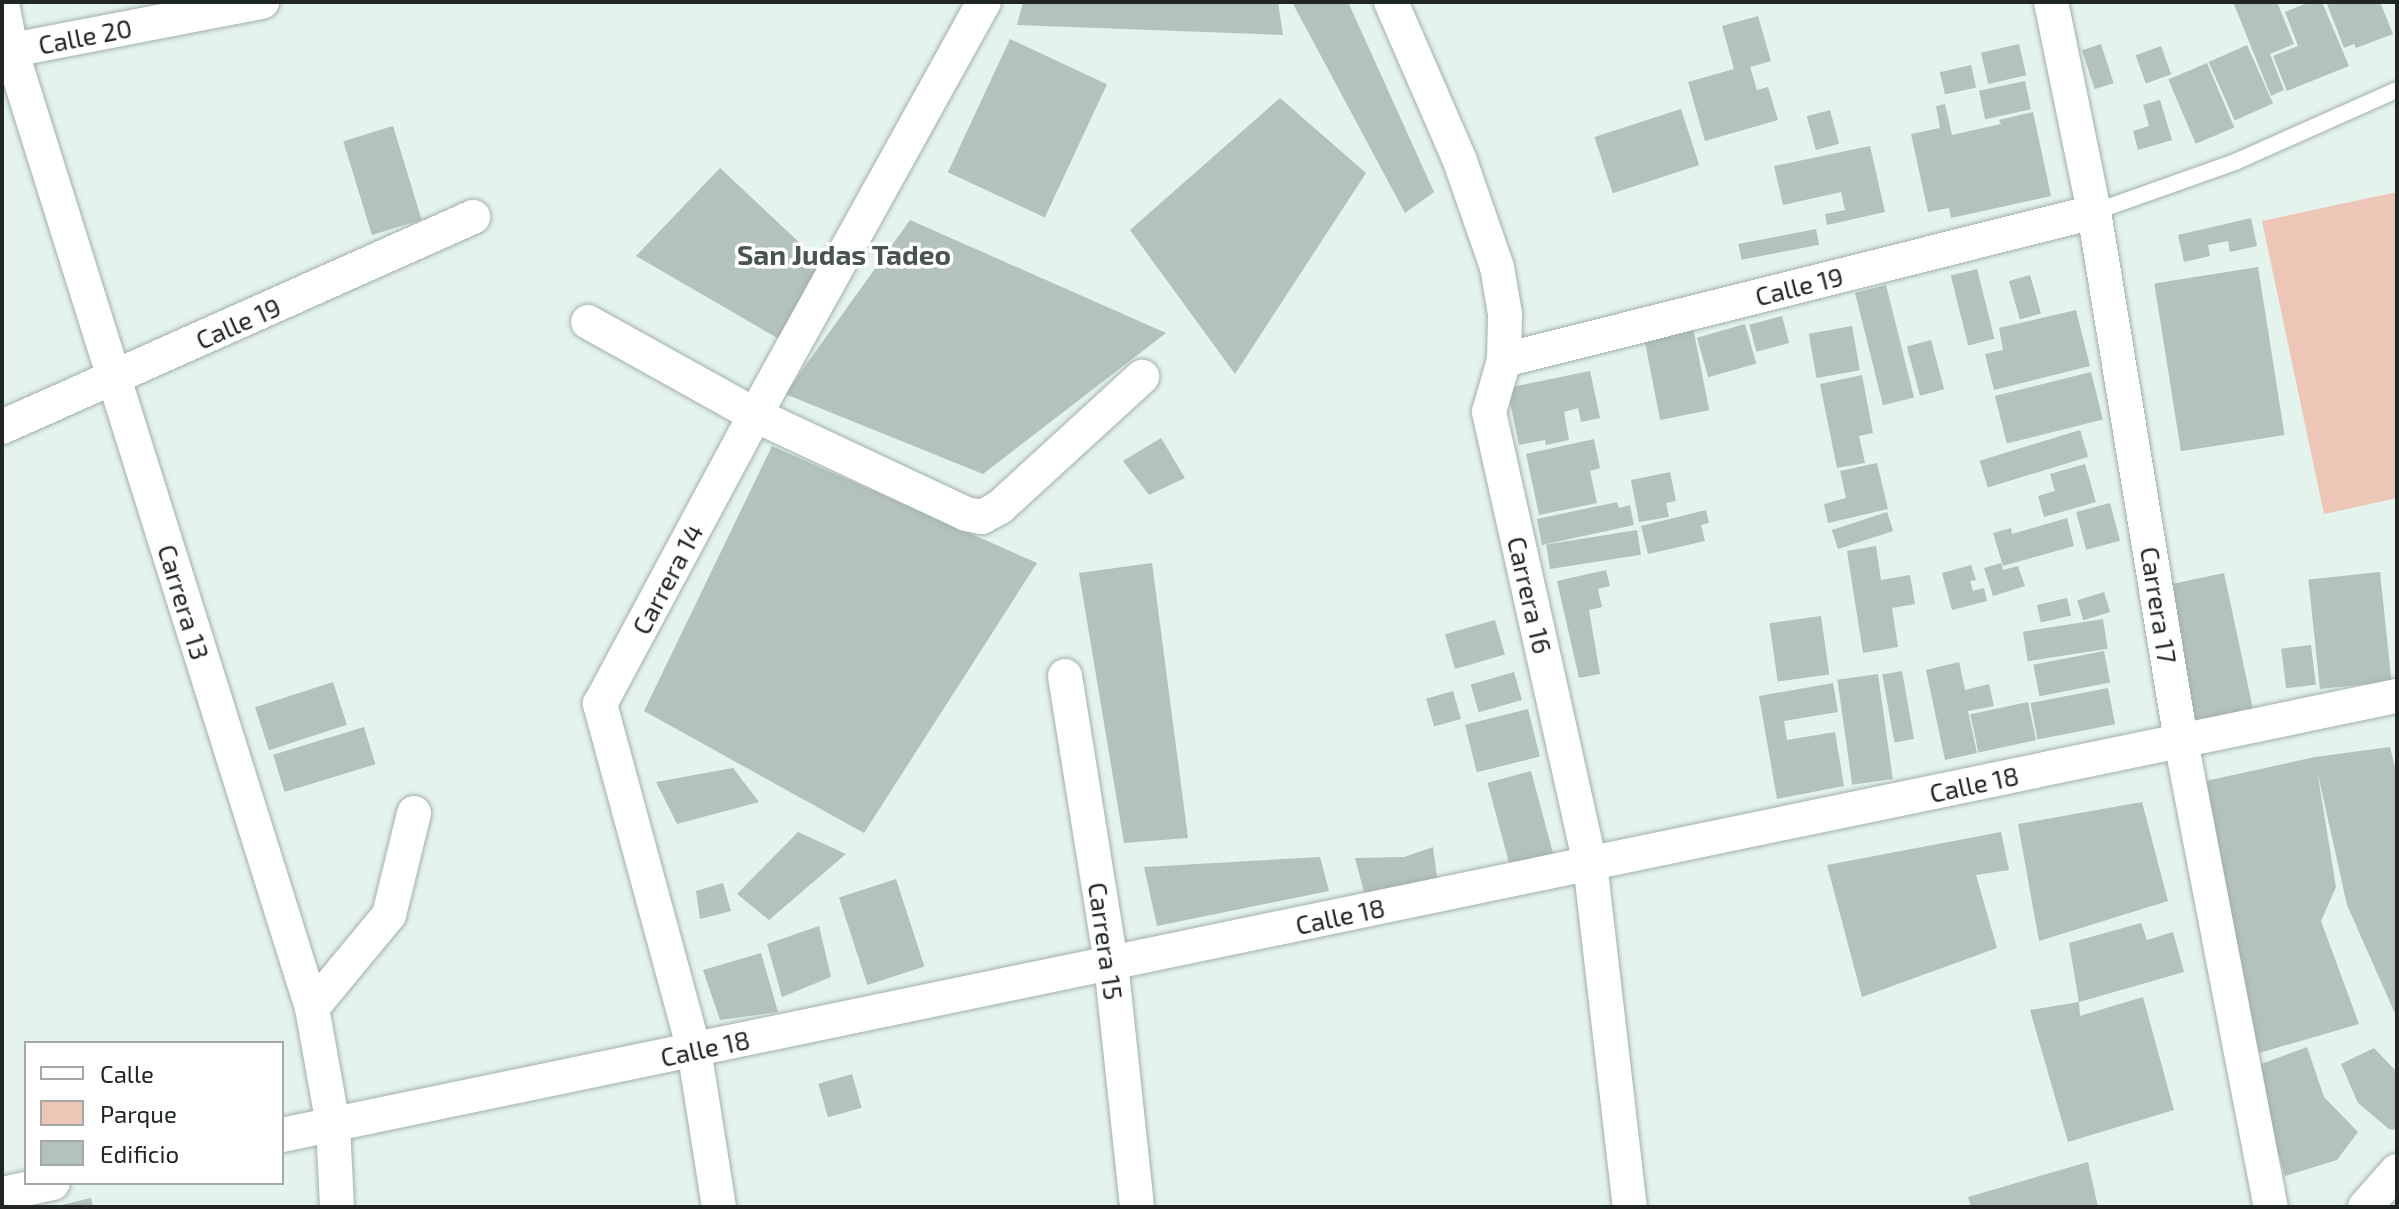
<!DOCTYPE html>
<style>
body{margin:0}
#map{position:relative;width:2399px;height:1209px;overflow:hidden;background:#e4f3ec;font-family:"Exo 2",sans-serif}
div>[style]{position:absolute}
.green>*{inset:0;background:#edc6b8}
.building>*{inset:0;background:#b3c2bb;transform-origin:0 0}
.roads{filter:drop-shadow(0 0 2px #a1b0a9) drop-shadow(0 0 2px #a1b0a9)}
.lane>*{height:16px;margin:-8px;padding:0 8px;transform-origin:8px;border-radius:8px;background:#fff}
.street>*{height:34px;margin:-17px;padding:0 17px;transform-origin:17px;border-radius:17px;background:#fff}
span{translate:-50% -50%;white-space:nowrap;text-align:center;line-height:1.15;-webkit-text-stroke:7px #fff;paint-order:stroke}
.street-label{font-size:26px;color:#202623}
.neighbourhood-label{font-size:28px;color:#48554f;font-weight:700}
.frame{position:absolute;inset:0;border:4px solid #202623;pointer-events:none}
.legend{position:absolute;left:24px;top:1041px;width:260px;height:144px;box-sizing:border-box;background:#fff;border:2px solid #a6a8a7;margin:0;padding:10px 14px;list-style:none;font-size:24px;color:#202623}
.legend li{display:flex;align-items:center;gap:16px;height:40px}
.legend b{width:40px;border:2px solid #a6a8a7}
</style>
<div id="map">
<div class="green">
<i style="clip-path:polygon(2397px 192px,2397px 498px,2324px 514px,2262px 221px)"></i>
</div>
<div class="building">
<i style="clip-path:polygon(1023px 2px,1278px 2px,1283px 35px,1017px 25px)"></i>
<i style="clip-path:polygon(1292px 2px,1348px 2px,1434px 192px,1405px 213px)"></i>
<i style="clip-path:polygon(2233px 2px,2277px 2px,2294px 44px,2270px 54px,2284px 90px,2271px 96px)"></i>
<i style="clip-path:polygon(2310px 2px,2322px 2px,2349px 66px,2287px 91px,2273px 56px,2298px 46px,2285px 12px)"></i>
<i style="clip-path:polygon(2333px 2px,2380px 2px,2393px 34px,2356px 48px,2354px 44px,2344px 48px,2327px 4px)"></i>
<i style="clip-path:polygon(1758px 16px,1771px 61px,1750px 67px,1757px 90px,1768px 87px,1778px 120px,1705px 141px,1688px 82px,1734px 69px,1722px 26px)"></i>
<i style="left:1010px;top:39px;width:107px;height:147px;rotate:25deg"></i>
<i style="left:2019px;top:44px;width:32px;height:39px;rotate:77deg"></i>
<i style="left:2101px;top:44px;width:41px;height:20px;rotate:72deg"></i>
<i style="left:2247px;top:45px;width:64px;height:42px;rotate:66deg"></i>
<i style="left:2161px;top:46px;width:30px;height:27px;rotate:70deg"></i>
<i style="left:2207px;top:63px;width:70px;height:42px;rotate:67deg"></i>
<i style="left:1971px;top:65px;width:23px;height:32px;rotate:77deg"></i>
<i style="left:2025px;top:81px;width:29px;height:47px;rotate:78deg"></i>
<i style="clip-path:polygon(1280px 98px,1366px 173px,1235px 374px,1130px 230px)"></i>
<i style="clip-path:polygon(2160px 100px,2172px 140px,2138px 150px,2133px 131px,2149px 126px,2143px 105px)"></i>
<i style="clip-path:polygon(1945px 104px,1952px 135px,2001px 124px,1999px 120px,2033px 112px,2051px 196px,1951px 218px,1949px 208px,1928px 212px,1911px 134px,1940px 128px,1936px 106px)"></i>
<i style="left:1681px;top:109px;width:59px;height:91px;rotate:72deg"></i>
<i style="left:1830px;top:110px;width:35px;height:24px;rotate:75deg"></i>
<i style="left:393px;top:126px;width:98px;height:52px;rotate:73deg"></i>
<i style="clip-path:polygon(1870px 146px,1885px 212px,1827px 225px,1825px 214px,1845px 210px,1841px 192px,1783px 205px,1774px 166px)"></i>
<i style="clip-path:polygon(720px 168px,820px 262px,779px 339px,636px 256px)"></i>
<i style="clip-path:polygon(2251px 218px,2257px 246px,2230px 252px,2228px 241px,2208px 245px,2210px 256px,2184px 262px,2178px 235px)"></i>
<i style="clip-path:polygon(910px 220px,1166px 333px,983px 474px,785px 394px)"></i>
<i style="left:1816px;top:229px;width:16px;height:79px;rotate:79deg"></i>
<i style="left:2258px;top:267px;width:170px;height:105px;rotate:81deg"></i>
<i style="left:1977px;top:269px;width:72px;height:27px;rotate:76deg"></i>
<i style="left:2030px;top:275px;width:40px;height:22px;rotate:74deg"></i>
<i style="left:1886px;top:285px;width:116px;height:32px;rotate:76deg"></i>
<i style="clip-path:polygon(2076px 310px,2090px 366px,1994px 390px,1985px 354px,2003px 350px,1999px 328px)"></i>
<i style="left:1782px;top:316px;width:28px;height:34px;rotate:75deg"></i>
<i style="left:1692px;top:322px;width:90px;height:50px;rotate:79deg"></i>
<i style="left:1745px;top:324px;width:41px;height:50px;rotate:74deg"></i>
<i style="left:1852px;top:326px;width:45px;height:44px;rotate:80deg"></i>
<i style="left:1931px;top:340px;width:51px;height:25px;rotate:75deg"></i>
<i style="clip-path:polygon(1590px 371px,1600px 418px,1581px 422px,1578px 408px,1564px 412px,1569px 440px,1546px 445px,1545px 440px,1519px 445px,1507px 388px)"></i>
<i style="left:2091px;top:372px;width:49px;height:99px;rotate:76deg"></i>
<i style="clip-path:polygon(1862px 375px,1873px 433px,1859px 436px,1865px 463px,1837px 468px,1820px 384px)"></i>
<i style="left:2080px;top:430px;width:28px;height:105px;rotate:73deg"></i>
<i style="clip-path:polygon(1161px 438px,1185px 478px,1149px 495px,1123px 461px)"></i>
<i style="clip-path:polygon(1594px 439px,1600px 468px,1590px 471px,1597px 503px,1539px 515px,1526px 454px)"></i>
<i style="clip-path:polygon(772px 446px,1037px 563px,864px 833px,644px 711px)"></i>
<i style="clip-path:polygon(1877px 463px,1888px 509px,1828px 523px,1824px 504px,1846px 498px,1840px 471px)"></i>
<i style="clip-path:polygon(2085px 464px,2096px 502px,2044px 517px,2038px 496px,2055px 491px,2050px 474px)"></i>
<i style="clip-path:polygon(1670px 472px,1676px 501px,1666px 503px,1669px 517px,1639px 522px,1631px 480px)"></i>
<i style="clip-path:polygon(1617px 502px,1619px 508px,1630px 505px,1634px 525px,1542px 545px,1537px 519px)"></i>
<i style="left:2110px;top:503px;width:39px;height:35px;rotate:75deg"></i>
<i style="clip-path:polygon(1706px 510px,1709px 523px,1701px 525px,1705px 541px,1648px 554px,1641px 526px)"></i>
<i style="left:1887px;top:512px;width:20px;height:58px;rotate:72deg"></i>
<i style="clip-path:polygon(2067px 518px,2074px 546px,2003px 566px,1993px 533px,2011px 528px,2012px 534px)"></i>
<i style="left:1637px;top:530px;width:25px;height:92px;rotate:81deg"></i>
<i style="clip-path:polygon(1876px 546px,1881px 580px,1910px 575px,1915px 604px,1892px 608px,1898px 647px,1863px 653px,1847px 551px)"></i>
<i style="clip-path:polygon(1152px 563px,1188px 838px,1124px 843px,1079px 573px)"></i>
<i style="clip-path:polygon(2001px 563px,2003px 570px,2018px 566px,2025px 586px,1993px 596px,1984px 568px)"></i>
<i style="clip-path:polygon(1971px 565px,1976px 580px,1970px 581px,1973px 591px,1984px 588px,1987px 601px,1952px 610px,1942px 573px)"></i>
<i style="clip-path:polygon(1606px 570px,1610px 586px,1598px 589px,1602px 607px,1589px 610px,1600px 674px,1579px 678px,1557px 581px)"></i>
<i style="left:2380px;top:572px;width:110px;height:72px;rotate:84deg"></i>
<i style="left:2224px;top:573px;width:145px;height:63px;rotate:78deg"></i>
<i style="left:2104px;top:592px;width:21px;height:28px;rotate:73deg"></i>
<i style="left:2067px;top:598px;width:18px;height:31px;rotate:77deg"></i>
<i style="left:1821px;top:616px;width:59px;height:52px;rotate:82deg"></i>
<i style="left:2103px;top:619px;width:30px;height:81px;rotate:81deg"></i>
<i style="left:1495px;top:620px;width:36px;height:52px;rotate:74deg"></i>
<i style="left:2311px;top:645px;width:40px;height:30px;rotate:83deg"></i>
<i style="left:2104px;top:651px;width:32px;height:72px;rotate:79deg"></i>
<i style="clip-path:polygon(1959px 662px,1965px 690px,1989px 684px,1994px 706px,1968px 711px,1977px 753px,1945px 760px,1926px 670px)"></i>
<i style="left:1902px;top:671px;width:69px;height:20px;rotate:80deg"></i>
<i style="left:1514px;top:672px;width:29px;height:45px;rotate:74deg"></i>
<i style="left:1878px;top:674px;width:106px;height:41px;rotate:82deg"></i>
<i style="left:333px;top:682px;width:45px;height:82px;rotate:72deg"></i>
<i style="clip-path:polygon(1833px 683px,1838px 712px,1784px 721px,1787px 740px,1835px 732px,1844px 786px,1777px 799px,1759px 696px)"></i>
<i style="left:2108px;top:688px;width:37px;height:79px;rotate:79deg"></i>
<i style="left:1453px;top:691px;width:29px;height:28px;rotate:74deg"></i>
<i style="left:2028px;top:702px;width:39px;height:59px;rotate:78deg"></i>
<i style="left:1528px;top:709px;width:49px;height:65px;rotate:76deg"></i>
<i style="left:364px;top:727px;width:39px;height:95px;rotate:73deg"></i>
<i style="clip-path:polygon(2390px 747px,2397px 775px,2397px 1018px,2347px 905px,2317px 770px,2336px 887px,2321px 921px,2359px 1024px,2252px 1055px,2192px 784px,2315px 757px)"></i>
<i style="clip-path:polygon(733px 768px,759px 802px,677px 824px,656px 782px)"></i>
<i style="left:1531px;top:771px;width:90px;height:45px;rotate:75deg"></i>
<i style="clip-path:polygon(2142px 802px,2168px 901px,2039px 941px,2018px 824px)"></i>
<i style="clip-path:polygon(798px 832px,846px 854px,769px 920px,737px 894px)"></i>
<i style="clip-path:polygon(2001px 832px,2009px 870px,1976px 875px,1997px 948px,1862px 997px,1827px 865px)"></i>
<i style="clip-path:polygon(1433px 847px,1438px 885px,1365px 896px,1355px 858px,1404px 857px)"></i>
<i style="clip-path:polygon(1320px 857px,1329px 891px,1157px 926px,1144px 867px)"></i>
<i style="left:896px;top:879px;width:92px;height:60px;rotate:72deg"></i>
<i style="clip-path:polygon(723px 883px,731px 911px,700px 919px,696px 891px)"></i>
<i style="clip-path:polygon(2141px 923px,2147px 940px,2173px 932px,2184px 972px,2079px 1002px,2069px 943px)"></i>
<i style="clip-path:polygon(819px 926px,831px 977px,782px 997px,767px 944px)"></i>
<i style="clip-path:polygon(761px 953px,778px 1012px,720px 1020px,703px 970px)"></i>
<i style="clip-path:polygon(2143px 997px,2174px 1110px,2068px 1142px,2030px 1010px,2079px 1002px,2080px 1016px)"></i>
<i style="clip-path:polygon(2307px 1047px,2324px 1097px,2358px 1132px,2337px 1160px,2285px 1176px,2253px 1067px)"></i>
<i style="clip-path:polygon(2374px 1048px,2397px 1072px,2397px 1130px,2389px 1129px,2358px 1103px,2341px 1064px)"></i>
<i style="left:852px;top:1074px;width:35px;height:35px;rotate:74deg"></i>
<i style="clip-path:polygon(2088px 1162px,2098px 1207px,1971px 1207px,1968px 1197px)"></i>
<i style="clip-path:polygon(91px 1198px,93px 1207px,57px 1207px,57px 1206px)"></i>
</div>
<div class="roads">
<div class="lane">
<i style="left:2094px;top:212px;width:150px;rotate:-19.5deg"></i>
<i style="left:2235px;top:162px;width:177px;rotate:-24deg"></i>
</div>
<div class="street">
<i style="left:1391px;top:2px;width:173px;rotate:66.5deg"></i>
<i style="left:1460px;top:161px;width:112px;rotate:70.8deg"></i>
<i style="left:1497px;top:267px;width:48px;rotate:80.3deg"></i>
<i style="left:1505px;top:314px;width:46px;rotate:91.2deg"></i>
<i style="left:1504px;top:360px;width:54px;rotate:106.1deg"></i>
<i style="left:1489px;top:412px;width:462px;rotate:77.4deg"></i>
<i style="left:1590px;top:863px;width:346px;rotate:83.4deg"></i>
<i style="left:2051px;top:2px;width:214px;rotate:78.4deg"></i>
<i style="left:2094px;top:212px;width:536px;rotate:80.66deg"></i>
<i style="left:2181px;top:741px;width:475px;rotate:79.1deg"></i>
<i style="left:2px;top:3px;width:48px;rotate:79.2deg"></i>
<i style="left:11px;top:50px;width:1004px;rotate:72.56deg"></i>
<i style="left:312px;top:1008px;width:119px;rotate:79.8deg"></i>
<i style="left:333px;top:1125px;width:82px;rotate:87.2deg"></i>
<i style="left:2px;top:52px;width:265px;rotate:-10.9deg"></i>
<i style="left:588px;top:322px;width:191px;rotate:29.1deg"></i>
<i style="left:755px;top:415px;width:233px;rotate:25.1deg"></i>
<i style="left:966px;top:514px;width:16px;rotate:11deg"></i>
<i style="left:982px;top:517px;width:21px;rotate:-29deg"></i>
<i style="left:1000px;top:507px;width:193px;rotate:-42.5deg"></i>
<i style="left:1504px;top:360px;width:608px;rotate:-14.08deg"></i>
<i style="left:2px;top:427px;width:516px;rotate:-24.03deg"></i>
<i style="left:1065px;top:676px;width:291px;rotate:80.9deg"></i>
<i style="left:1111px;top:963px;width:245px;rotate:83.9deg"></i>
<i style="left:312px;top:1008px;width:121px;rotate:-50.4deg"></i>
<i style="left:389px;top:915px;width:105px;rotate:-76.2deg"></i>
<i style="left:282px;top:1135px;width:2160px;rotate:-11.73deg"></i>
<i style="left:2px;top:1194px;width:52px;rotate:-12.2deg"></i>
<i style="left:719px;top:1207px;width:159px;rotate:-99deg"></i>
<i style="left:694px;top:1050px;width:359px;rotate:-105.2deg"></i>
<i style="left:600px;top:704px;width:328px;rotate:-61.8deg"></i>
<i style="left:755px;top:415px;width:472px;rotate:-61deg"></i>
<i style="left:2365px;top:1207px;width:48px;rotate:-48.4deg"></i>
</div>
</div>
<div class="street-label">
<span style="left:85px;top:36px;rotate:-11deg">Calle 20</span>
<span style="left:1799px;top:286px;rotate:-14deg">Calle 19</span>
<span style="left:238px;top:323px;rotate:-24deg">Calle 19</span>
<span style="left:667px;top:579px;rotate:-62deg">Carrera 14</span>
<span style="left:1530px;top:595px;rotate:77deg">Carrera 16</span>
<span style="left:184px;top:602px;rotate:73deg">Carrera 13</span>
<span style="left:2159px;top:605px;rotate:81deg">Carrera 17</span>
<span style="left:1974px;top:784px;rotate:-12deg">Calle 18</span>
<span style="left:1340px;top:916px;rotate:-12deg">Calle 18</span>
<span style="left:1106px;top:941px;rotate:82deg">Carrera 15</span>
<span style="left:705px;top:1048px;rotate:-12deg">Calle 18</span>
</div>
<div class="neighbourhood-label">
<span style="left:844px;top:254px">San Judas Tadeo</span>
</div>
<div class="frame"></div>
<ul class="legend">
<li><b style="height:10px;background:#fff"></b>Calle</li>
<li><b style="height:22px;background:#edc6b8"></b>Parque</li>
<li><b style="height:22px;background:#b3c2bb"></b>Edificio</li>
</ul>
</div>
